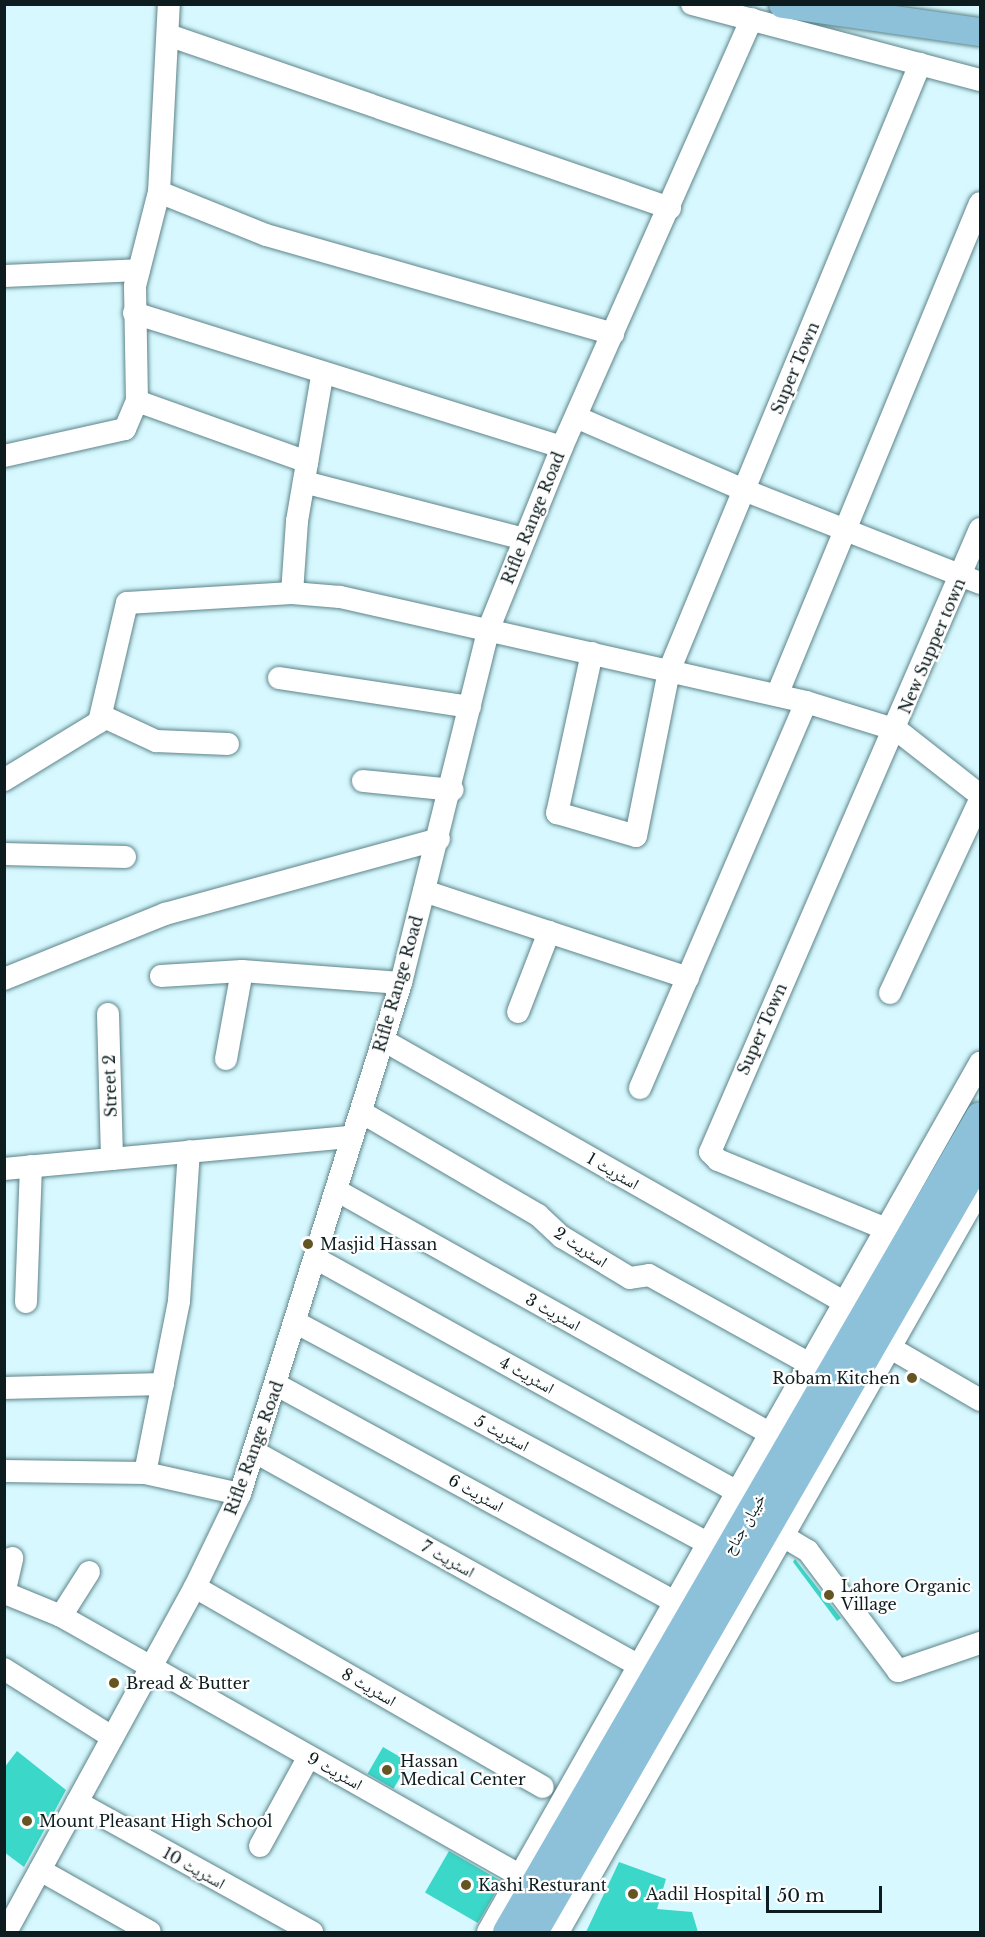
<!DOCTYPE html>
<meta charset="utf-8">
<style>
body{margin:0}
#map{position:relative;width:985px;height:1937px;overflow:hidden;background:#d6f8fe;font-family:"Libre Baskerville","Noto Naskh Arabic",serif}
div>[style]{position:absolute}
.building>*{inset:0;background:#3bd7c8;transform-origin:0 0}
.roads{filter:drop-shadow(0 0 2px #5d848a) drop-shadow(0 0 2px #5d848a)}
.minor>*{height:22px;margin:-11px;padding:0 11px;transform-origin:11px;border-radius:11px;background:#fff}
.major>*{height:28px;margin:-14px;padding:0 14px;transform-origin:14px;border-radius:14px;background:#8dc1d9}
.dots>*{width:16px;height:16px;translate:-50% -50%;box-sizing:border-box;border:3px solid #fefefe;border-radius:50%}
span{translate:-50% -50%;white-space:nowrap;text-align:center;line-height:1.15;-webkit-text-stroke:4.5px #fefefe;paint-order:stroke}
.street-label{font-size:16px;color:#0d1d1f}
.poi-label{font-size:16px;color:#0d1d1f}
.left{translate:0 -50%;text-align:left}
.right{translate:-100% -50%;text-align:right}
.frame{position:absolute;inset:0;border:6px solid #0d1d1f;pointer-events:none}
.scale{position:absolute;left:766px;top:1886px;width:116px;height:27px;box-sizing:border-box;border:3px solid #0d1d1f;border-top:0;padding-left:8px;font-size:18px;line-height:21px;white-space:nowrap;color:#0d1d1f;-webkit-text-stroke:4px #fefefe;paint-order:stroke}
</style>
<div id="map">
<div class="building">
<i style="clip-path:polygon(795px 1559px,841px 1618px,837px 1621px,793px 1562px)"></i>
<i style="left:383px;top:1747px;width:30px;height:31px;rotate:30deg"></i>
<i style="clip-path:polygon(17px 1751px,66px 1790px,24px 1867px,4px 1852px,4px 1768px)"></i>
<i style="left:449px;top:1851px;width:61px;height:48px;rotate:30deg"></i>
<i style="clip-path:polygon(619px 1862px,666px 1879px,657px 1909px,692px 1912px,698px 1932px,586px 1932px)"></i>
</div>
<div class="roads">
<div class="minor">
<i style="left:692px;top:4px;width:298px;rotate:14.8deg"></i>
<i style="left:168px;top:35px;width:531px;rotate:19.02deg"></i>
<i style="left:159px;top:192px;width:115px;rotate:21.9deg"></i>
<i style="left:266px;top:235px;width:361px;rotate:15.9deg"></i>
<i style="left:4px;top:276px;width:135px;rotate:-2.5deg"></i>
<i style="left:134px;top:313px;width:448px;rotate:17.4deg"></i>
<i style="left:137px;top:401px;width:181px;rotate:19.7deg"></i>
<i style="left:576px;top:417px;width:183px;rotate:23.5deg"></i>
<i style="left:744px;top:490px;width:254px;rotate:21.5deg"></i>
<i style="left:4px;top:456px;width:124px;rotate:-12.6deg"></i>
<i style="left:125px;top:429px;width:30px;rotate:-67deg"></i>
<i style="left:137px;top:401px;width:115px;rotate:-91deg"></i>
<i style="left:135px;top:286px;width:97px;rotate:-75.7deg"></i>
<i style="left:159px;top:192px;width:188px;rotate:-87deg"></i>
<i style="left:304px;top:482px;width:227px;rotate:14.5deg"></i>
<i style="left:292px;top:593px;width:72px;rotate:-86deg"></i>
<i style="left:297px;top:521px;width:147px;rotate:-80.2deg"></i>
<i style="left:592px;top:653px;width:164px;rotate:102.3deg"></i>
<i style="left:557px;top:813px;width:82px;rotate:16.2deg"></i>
<i style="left:636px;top:836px;width:168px;rotate:-78.7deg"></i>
<i style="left:669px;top:671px;width:657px;rotate:-67.53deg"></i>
<i style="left:279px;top:678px;width:193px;rotate:8.6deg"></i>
<i style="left:777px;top:695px;width:532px;rotate:-67.58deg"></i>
<i style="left:102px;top:716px;width:60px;rotate:24.8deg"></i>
<i style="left:156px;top:741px;width:72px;rotate:2.4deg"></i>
<i style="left:4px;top:780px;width:111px;rotate:-31.4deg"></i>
<i style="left:99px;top:722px;width:122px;rotate:-76.8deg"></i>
<i style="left:127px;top:603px;width:165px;rotate:-3.5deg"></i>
<i style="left:292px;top:593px;width:48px;rotate:4.8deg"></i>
<i style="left:340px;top:597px;width:478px;rotate:12.7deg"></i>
<i style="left:806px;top:702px;width:95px;rotate:17.1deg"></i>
<i style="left:897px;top:730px;width:105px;rotate:38.1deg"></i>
<i style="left:363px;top:781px;width:90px;rotate:5.7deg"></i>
<i style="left:4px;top:854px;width:121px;rotate:1.4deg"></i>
<i style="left:424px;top:891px;width:278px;rotate:18.2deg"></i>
<i style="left:161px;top:976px;width:81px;rotate:-3.5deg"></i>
<i style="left:242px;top:971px;width:159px;rotate:4.3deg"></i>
<i style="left:4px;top:979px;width:174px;rotate:-22deg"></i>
<i style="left:165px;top:914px;width:284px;rotate:-15.3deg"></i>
<i style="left:890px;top:993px;width:213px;rotate:-65deg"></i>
<i style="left:518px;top:1012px;width:86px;rotate:-68.8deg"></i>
<i style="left:108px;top:1014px;width:145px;rotate:88.4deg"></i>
<i style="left:383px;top:1040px;width:528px;rotate:29.62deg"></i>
<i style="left:226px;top:1059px;width:89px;rotate:-79.7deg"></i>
<i style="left:640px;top:1088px;width:420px;rotate:-66.7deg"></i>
<i style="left:361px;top:1112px;width:205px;rotate:30.2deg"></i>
<i style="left:538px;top:1215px;width:33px;rotate:43deg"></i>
<i style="left:562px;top:1237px;width:79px;rotate:31.1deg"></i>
<i style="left:630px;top:1278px;width:19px;rotate:-9deg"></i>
<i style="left:649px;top:1275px;width:182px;rotate:29deg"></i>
<i style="left:4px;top:1169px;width:349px;rotate:-5.3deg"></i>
<i style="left:336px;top:1190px;width:498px;rotate:29.3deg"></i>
<i style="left:886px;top:1229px;width:182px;rotate:-157.7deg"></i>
<i style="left:718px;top:1160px;width:11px;rotate:-135deg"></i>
<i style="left:710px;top:1152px;width:679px;rotate:-66.57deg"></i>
<i style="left:317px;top:1259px;width:480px;rotate:29deg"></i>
<i style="left:26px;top:1302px;width:136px;rotate:-87.9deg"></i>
<i style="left:297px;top:1323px;width:465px;rotate:28.2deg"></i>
<i style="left:889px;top:1347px;width:105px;rotate:30.2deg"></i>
<i style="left:277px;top:1385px;width:453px;rotate:28.6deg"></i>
<i style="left:4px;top:1388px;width:159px;rotate:-1.4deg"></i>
<i style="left:255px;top:1452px;width:440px;rotate:29.1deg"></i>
<i style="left:4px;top:1471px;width:141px;rotate:0.8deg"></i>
<i style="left:145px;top:1473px;width:97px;rotate:12.5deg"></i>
<i style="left:145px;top:1473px;width:175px;rotate:-78.8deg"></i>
<i style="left:179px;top:1301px;width:150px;rotate:-86.2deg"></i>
<i style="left:783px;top:1536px;width:29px;rotate:31deg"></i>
<i style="left:808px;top:1551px;width:150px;rotate:53.1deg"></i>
<i style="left:898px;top:1671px;width:87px;rotate:-18.9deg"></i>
<i style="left:195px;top:1587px;width:401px;rotate:29.9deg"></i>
<i style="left:5px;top:1593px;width:61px;rotate:22.3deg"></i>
<i style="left:61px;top:1616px;width:526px;rotate:29.49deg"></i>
<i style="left:4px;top:1594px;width:37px;rotate:-77deg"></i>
<i style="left:61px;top:1616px;width:52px;rotate:-57.5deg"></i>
<i style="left:4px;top:1669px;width:128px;rotate:32.2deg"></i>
<i style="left:77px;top:1802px;width:269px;rotate:29deg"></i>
<i style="left:260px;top:1846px;width:102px;rotate:-61.4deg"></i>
<i style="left:40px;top:1870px;width:126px;rotate:29.4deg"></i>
<i style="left:6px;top:1932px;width:393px;rotate:-61.3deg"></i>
<i style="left:195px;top:1587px;width:103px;rotate:-64.2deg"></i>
<i style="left:240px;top:1494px;width:536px;rotate:-72.51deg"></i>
<i style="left:401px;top:983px;width:366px;rotate:-76.1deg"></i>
<i style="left:489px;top:628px;width:195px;rotate:-68deg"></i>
<i style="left:562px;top:447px;width:468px;rotate:-66.1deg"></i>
<i style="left:488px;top:1932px;width:999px;rotate:-60.48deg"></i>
<i style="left:558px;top:1932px;width:854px;rotate:-60.4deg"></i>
</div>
<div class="major">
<i style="left:783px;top:4px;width:199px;rotate:8.1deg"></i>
<i style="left:507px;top:1932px;width:943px;rotate:-59.9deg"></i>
<i style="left:534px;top:1932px;width:892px;rotate:-60.02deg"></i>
</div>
</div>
<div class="dots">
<i style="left:308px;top:1244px;background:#645522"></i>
<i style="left:912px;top:1378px;background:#645522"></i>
<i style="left:829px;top:1595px;background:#645522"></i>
<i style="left:114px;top:1683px;background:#645522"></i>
<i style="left:387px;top:1770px;background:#645522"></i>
<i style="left:27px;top:1821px;background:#645522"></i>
<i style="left:466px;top:1885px;background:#645522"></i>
<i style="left:633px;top:1894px;background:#645522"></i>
</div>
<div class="street-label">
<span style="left:795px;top:368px;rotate:-67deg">Super Town</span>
<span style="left:533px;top:518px;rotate:-68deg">Rifle Range Road</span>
<span style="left:932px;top:646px;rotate:-67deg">New Supper town</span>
<span style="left:398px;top:984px;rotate:-74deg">Rifle Range Road</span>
<span style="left:762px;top:1029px;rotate:-66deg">Super Town</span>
<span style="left:110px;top:1086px;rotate:-92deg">Street 2</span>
<span style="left:613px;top:1171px;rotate:30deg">اسٹریٹ 1</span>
<span style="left:581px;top:1247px;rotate:33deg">اسٹریٹ 2</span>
<span style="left:553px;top:1312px;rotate:29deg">اسٹریٹ 3</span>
<span style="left:527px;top:1375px;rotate:29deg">اسٹریٹ 4</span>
<span style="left:502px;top:1433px;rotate:28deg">اسٹریٹ 5</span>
<span style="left:254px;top:1448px;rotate:-70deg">Rifle Range Road</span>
<span style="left:476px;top:1493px;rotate:29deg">اسٹریٹ 6</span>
<span style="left:744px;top:1524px;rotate:-60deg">خیبان جناح</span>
<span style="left:448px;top:1559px;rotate:29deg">اسٹریٹ 7</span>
<span style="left:369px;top:1687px;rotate:30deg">اسٹریٹ 8</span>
<span style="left:335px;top:1771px;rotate:29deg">اسٹریٹ 9</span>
<span style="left:194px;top:1868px;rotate:29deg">اسٹریٹ 10</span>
</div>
<div class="poi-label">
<span class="left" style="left:320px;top:1244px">Masjid Hassan</span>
<span class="right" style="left:900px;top:1378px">Robam Kitchen</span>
<span class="left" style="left:841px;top:1595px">Lahore Organic<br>Village</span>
<span class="left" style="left:126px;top:1683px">Bread &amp; Butter</span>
<span class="left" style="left:400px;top:1770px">Hassan<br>Medical Center</span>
<span class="left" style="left:39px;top:1821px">Mount Pleasant High School</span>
<span class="left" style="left:478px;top:1885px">Kashi Resturant</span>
<span class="left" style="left:646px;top:1894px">Aadil Hospital</span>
</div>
<div class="frame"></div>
<div class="scale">50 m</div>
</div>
